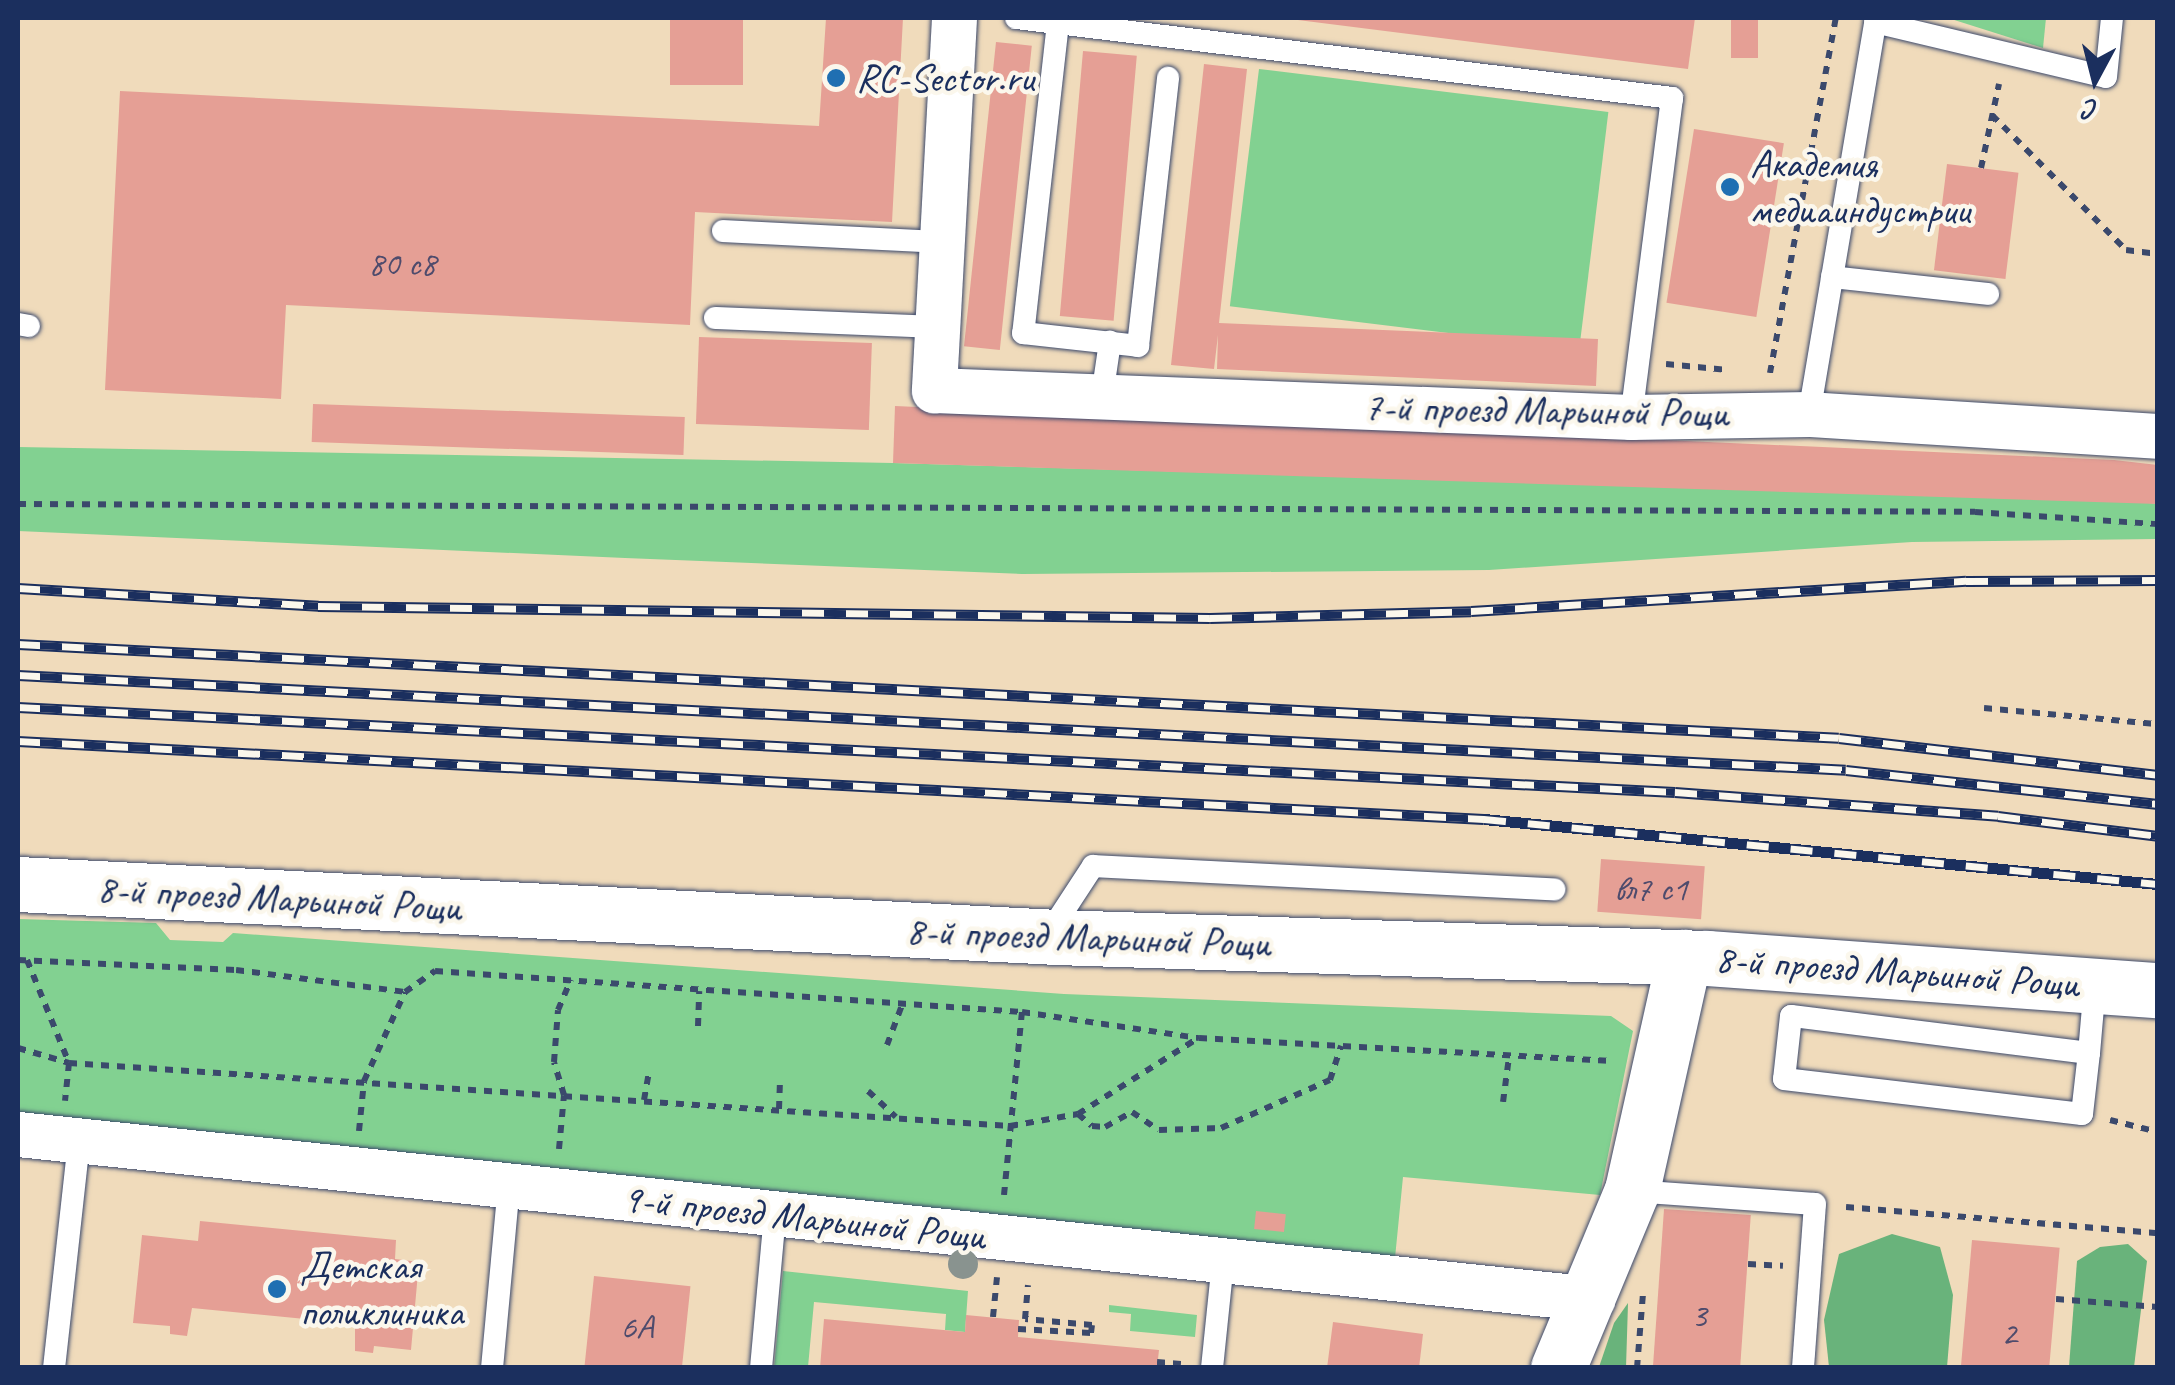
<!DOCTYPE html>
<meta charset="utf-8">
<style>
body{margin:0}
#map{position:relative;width:2175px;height:1385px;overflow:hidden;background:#f0dbbb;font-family:Caveat,sans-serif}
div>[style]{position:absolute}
.green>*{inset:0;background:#82d191;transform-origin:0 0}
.forest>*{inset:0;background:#69b37b}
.building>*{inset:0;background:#e59f95;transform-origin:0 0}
.path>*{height:6px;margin-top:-3px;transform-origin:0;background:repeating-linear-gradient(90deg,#3b496c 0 8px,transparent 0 16px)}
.roads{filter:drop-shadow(0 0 2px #3b496c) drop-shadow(0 0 2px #3b496c)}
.service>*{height:22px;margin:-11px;padding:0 11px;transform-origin:11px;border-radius:11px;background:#fff}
.minor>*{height:45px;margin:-22.5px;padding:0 22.5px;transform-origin:22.5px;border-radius:22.5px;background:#fff}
.tertiary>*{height:55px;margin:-27.5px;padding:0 27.5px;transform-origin:27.5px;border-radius:27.5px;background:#fff}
.rail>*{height:11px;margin-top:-5.5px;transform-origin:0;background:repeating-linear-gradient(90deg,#fbf7ec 0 22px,#1b2f5e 0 44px);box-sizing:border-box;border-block:2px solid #1b2f5e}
.trees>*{width:30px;height:30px;margin:-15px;border-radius:50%;background:#89938f}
.dots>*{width:28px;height:28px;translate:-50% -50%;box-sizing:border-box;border:5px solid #fbf7ec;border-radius:50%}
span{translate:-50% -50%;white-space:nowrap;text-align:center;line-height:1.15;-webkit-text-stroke:9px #fbf7ec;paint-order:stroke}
.number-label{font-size:35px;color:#4e4b6c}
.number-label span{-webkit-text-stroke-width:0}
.poi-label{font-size:40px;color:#1b2f5e}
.left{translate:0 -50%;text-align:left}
.street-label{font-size:40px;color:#1b2f5e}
.frame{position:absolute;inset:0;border:20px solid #1b2f5e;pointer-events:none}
.north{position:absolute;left:2045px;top:30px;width:100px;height:100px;-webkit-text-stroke:8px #fbf7ec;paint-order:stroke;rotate:187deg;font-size:28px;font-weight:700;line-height:40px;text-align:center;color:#1b2f5e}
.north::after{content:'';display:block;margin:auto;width:35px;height:45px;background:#1b2f5e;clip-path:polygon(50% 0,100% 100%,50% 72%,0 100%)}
</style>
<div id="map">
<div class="green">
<i style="clip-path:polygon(1948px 18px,2046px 18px,2043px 48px)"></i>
<i style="left:1259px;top:69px;width:352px;height:239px;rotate:7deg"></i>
<i style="clip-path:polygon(18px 447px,893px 463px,2113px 499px,2158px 504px,2157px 539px,1912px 542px,1489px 570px,1022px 574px,625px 558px,18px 531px)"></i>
<i style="clip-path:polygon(18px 919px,156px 923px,170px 940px,223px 942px,233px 933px,1064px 994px,1611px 1016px,1633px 1031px,1600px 1195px,1403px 1177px,1395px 1258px,18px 1118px)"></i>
<i style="clip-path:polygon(783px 1271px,968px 1291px,965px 1332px,945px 1330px,946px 1314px,814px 1302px,808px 1367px,774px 1368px)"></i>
<i style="clip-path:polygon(1109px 1305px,1197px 1315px,1195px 1337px,1130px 1331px,1131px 1314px,1109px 1312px)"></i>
</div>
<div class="forest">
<i style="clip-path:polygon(1892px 1234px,1940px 1247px,1953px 1295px,1947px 1367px,1829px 1367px,1824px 1320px,1839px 1254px)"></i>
<i style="clip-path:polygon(2128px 1244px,2147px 1261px,2134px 1367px,2069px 1367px,2077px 1261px,2100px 1247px)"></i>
<i style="clip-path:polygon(1628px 1303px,1626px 1367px,1599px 1367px,1614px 1323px)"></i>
</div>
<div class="building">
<i style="left:670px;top:18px;width:73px;height:67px"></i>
<i style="clip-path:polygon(826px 18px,903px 18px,892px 222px,695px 212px,690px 325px,286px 305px,281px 399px,105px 390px,120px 91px,819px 126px)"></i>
<i style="clip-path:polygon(1282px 18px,1695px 18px,1688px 69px)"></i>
<i style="left:1731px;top:18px;width:27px;height:40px"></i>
<i style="left:996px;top:42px;width:36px;height:306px;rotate:6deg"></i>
<i style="left:1083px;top:51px;width:54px;height:266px;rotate:5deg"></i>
<i style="clip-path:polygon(1204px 64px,1247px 69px,1219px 323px,1598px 339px,1596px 386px,1217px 369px,1218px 335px,1214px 369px,1171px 365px)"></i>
<i style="left:1694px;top:129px;width:91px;height:176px;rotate:9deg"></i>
<i style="left:1947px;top:164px;width:72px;height:107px;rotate:7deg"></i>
<i style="left:699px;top:337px;width:173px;height:87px;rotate:2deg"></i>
<i style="left:313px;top:404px;width:372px;height:38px;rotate:2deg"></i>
<i style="clip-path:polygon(895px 406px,2114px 460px,2158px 465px,2158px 504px,893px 463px)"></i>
<i style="left:1601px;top:859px;width:104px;height:53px;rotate:4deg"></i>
<i style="left:1664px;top:1209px;width:87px;height:160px;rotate:4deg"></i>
<i style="left:1256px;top:1211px;width:30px;height:18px;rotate:6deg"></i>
<i style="clip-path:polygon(200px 1221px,396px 1240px,395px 1259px,419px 1262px,411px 1350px,374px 1346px,373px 1353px,355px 1351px,355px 1324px,336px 1322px,192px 1308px,187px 1336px,170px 1334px,170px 1326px,133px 1323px,142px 1235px,198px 1241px)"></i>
<i style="left:1972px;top:1240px;width:88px;height:128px;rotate:5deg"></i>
<i style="left:594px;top:1276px;width:97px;height:93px;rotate:6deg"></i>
<i style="clip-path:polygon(966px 1315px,1019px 1320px,1018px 1337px,1159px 1350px,1157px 1368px,820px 1368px,824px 1319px,965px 1332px)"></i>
<i style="clip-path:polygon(1333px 1322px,1423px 1334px,1419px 1368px,1327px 1368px)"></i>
</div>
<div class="path">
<i style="left:1992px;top:115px;width:190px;rotate:45.2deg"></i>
<i style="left:2126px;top:250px;width:32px;rotate:7deg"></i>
<i style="left:1981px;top:168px;width:86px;rotate:-77.9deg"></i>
<i style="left:1666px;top:364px;width:62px;rotate:5.5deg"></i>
<i style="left:1770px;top:373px;width:361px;rotate:-79.5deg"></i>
<i style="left:18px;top:504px;width:1957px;rotate:0.23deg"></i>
<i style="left:1975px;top:512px;width:183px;rotate:3.8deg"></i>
<i style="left:1984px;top:708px;width:175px;rotate:5.3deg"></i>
<i style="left:18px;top:960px;width:218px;rotate:2.6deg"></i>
<i style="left:236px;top:970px;width:170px;rotate:7.4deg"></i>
<i style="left:405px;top:992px;width:37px;rotate:-35deg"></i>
<i style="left:435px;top:971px;width:588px;rotate:4deg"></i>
<i style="left:1022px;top:1012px;width:179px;rotate:8.4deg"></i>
<i style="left:1199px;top:1038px;width:414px;rotate:3.2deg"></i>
<i style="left:27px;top:960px;width:111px;rotate:67.8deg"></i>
<i style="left:69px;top:1063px;width:38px;rotate:96deg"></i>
<i style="left:698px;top:1026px;width:35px;rotate:-88deg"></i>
<i style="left:887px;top:1045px;width:43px;rotate:-69.4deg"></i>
<i style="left:18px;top:1048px;width:53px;rotate:16.4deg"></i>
<i style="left:69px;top:1063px;width:943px;rotate:3.83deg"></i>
<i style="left:1010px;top:1126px;width:69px;rotate:-10deg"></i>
<i style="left:1078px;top:1114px;width:142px;rotate:-32.3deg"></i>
<i style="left:868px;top:1091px;width:38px;rotate:43deg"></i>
<i style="left:644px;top:1100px;width:27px;rotate:-80deg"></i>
<i style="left:1503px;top:1102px;width:45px;rotate:-82.4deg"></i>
<i style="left:779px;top:1109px;width:25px;rotate:-88deg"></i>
<i style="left:1078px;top:1114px;width:18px;rotate:41deg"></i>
<i style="left:1092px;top:1126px;width:13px;rotate:4deg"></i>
<i style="left:1105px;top:1127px;width:31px;rotate:-29deg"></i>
<i style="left:1132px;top:1112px;width:32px;rotate:34deg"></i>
<i style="left:1159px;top:1130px;width:62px;rotate:-1.8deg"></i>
<i style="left:1221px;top:1128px;width:119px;rotate:-23.8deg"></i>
<i style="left:1330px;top:1080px;width:36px;rotate:-72deg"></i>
<i style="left:2110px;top:1120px;width:49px;rotate:14deg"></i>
<i style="left:359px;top:1131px;width:50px;rotate:-84.3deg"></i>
<i style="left:364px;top:1081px;width:98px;rotate:-65.3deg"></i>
<i style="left:559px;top:1149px;width:54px;rotate:-84.7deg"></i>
<i style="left:564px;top:1095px;width:34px;rotate:-107deg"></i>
<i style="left:554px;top:1062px;width:52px;rotate:-85.6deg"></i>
<i style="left:558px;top:1010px;width:33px;rotate:-67deg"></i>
<i style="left:1004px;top:1195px;width:184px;rotate:-84.4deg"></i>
<i style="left:1846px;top:1207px;width:313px;rotate:4.8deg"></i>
<i style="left:1748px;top:1264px;width:35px;rotate:3deg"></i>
<i style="left:2056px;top:1299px;width:102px;rotate:4.5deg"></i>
<i style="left:993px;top:1317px;width:40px;rotate:-84.3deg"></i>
<i style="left:1018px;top:1329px;width:73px;rotate:3.1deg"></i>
<i style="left:1091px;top:1333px;width:8px;rotate:-83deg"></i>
<i style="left:1092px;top:1325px;width:67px;rotate:-174.9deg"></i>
<i style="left:1025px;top:1319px;width:34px;rotate:-85deg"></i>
<i style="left:1157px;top:1362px;width:24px;rotate:5deg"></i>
<i style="left:1637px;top:1368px;width:74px;rotate:-85.4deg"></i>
</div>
<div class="roads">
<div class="service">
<i style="left:1016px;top:18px;width:661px;rotate:6.95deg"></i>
<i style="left:1672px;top:98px;width:322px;rotate:97.3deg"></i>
<i style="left:1875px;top:22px;width:237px;rotate:13.4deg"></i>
<i style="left:2106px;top:77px;width:59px;rotate:-84.2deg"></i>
<i style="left:1058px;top:23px;width:312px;rotate:96.4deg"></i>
<i style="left:1023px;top:333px;width:116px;rotate:6.4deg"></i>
<i style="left:1138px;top:346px;width:270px;rotate:-83.6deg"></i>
<i style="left:723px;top:231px;width:219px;rotate:2.9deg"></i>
<i style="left:1832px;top:277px;width:157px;rotate:6.2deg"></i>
<i style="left:715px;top:318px;width:223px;rotate:2.3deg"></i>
<i style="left:18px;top:324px;width:11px;rotate:10deg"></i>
<i style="left:1102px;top:396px;width:55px;rotate:-81.6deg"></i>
<i style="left:1809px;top:414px;width:402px;rotate:-80.4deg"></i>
<i style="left:1056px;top:937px;width:16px;rotate:-86deg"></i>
<i style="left:1057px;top:921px;width:66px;rotate:-56.8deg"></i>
<i style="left:1093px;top:866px;width:462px;rotate:2.9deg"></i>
<i style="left:2089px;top:1053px;width:300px;rotate:-172.9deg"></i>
<i style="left:1791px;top:1016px;width:63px;rotate:96.3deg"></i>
<i style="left:1784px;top:1079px;width:300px;rotate:6.7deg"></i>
<i style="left:2082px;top:1114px;width:61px;rotate:-83.5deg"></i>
<i style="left:2089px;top:1053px;width:69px;rotate:-85deg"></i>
<i style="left:1633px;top:1191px;width:182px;rotate:4.1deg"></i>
<i style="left:1815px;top:1204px;width:164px;rotate:94.2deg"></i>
<i style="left:54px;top:1368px;width:228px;rotate:-83.7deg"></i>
<i style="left:492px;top:1368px;width:184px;rotate:-84.7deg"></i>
<i style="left:761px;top:1368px;width:154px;rotate:-84.8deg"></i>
<i style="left:1212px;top:1368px;width:108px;rotate:-84.1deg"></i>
</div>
<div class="minor">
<i style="left:954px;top:18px;width:373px;rotate:93.1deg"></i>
<i style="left:934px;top:390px;width:698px;rotate:2.22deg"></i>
<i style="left:1631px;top:417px;width:178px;rotate:-1deg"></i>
<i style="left:1809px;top:414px;width:350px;rotate:3.6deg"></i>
<i style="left:18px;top:1134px;width:1583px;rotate:5.98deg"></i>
</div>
<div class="tertiary">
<i style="left:18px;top:884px;width:1039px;rotate:2.92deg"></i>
<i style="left:1056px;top:937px;width:651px;rotate:1.85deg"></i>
<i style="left:1707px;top:958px;width:452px;rotate:4.1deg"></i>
<i style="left:1558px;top:1368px;width:193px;rotate:-67.4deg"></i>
<i style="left:1632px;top:1190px;width:239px;rotate:-77.4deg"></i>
</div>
</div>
<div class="rail">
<i style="left:18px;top:588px;width:301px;rotate:3.4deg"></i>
<i style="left:318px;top:606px;width:892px;rotate:0.77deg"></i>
<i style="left:1210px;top:618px;width:261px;rotate:-1.5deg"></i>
<i style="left:1471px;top:611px;width:496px;rotate:-3.5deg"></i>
<i style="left:1966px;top:581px;width:192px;rotate:-0.3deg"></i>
<i style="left:18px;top:644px;width:1823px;rotate:2.95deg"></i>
<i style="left:1839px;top:738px;width:321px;rotate:6.6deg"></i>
<i style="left:18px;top:675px;width:1830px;rotate:2.97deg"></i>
<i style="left:1846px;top:770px;width:314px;rotate:6.2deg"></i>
<i style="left:18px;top:707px;width:1659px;rotate:2.94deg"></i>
<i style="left:1675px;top:792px;width:324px;rotate:4.2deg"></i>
<i style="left:1998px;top:816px;width:161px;rotate:7.1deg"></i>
<i style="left:18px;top:741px;width:1468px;rotate:3.05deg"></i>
<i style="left:1484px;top:819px;width:677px;rotate:5.51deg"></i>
</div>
<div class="trees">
<i style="left:963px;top:1264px"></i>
</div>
<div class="dots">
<i style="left:836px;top:78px;background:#1f6fb2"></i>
<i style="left:1730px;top:187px;background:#1f6fb2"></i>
<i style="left:277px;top:1289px;background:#1f6fb2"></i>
</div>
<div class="number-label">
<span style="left:402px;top:264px">80 с8</span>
<span style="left:1651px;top:889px">вл7 с1</span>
<span style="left:1699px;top:1316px">3</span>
<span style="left:637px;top:1327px">6А</span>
<span style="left:2009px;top:1333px">2</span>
</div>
<div class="poi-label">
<span class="left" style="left:856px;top:78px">RC-Sector.ru</span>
<span class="left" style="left:1750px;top:187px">Академия<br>медиаиндустрии</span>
<span class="left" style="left:300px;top:1289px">Детская<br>поликлиника</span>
</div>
<div class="street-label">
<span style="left:1546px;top:410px;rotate:1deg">7-й проезд Марьиной Рощи</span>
<span style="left:279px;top:898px;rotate:3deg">8-й проезд Марьиной Рощи</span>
<span style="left:1088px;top:937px;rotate:2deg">8-й проезд Марьиной Рощи</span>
<span style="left:1897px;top:971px;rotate:4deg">8-й проезд Марьиной Рощи</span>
<span style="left:804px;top:1217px;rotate:6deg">9-й проезд Марьиной Рощи</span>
</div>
<div class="frame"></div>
<div class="north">С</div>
</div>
